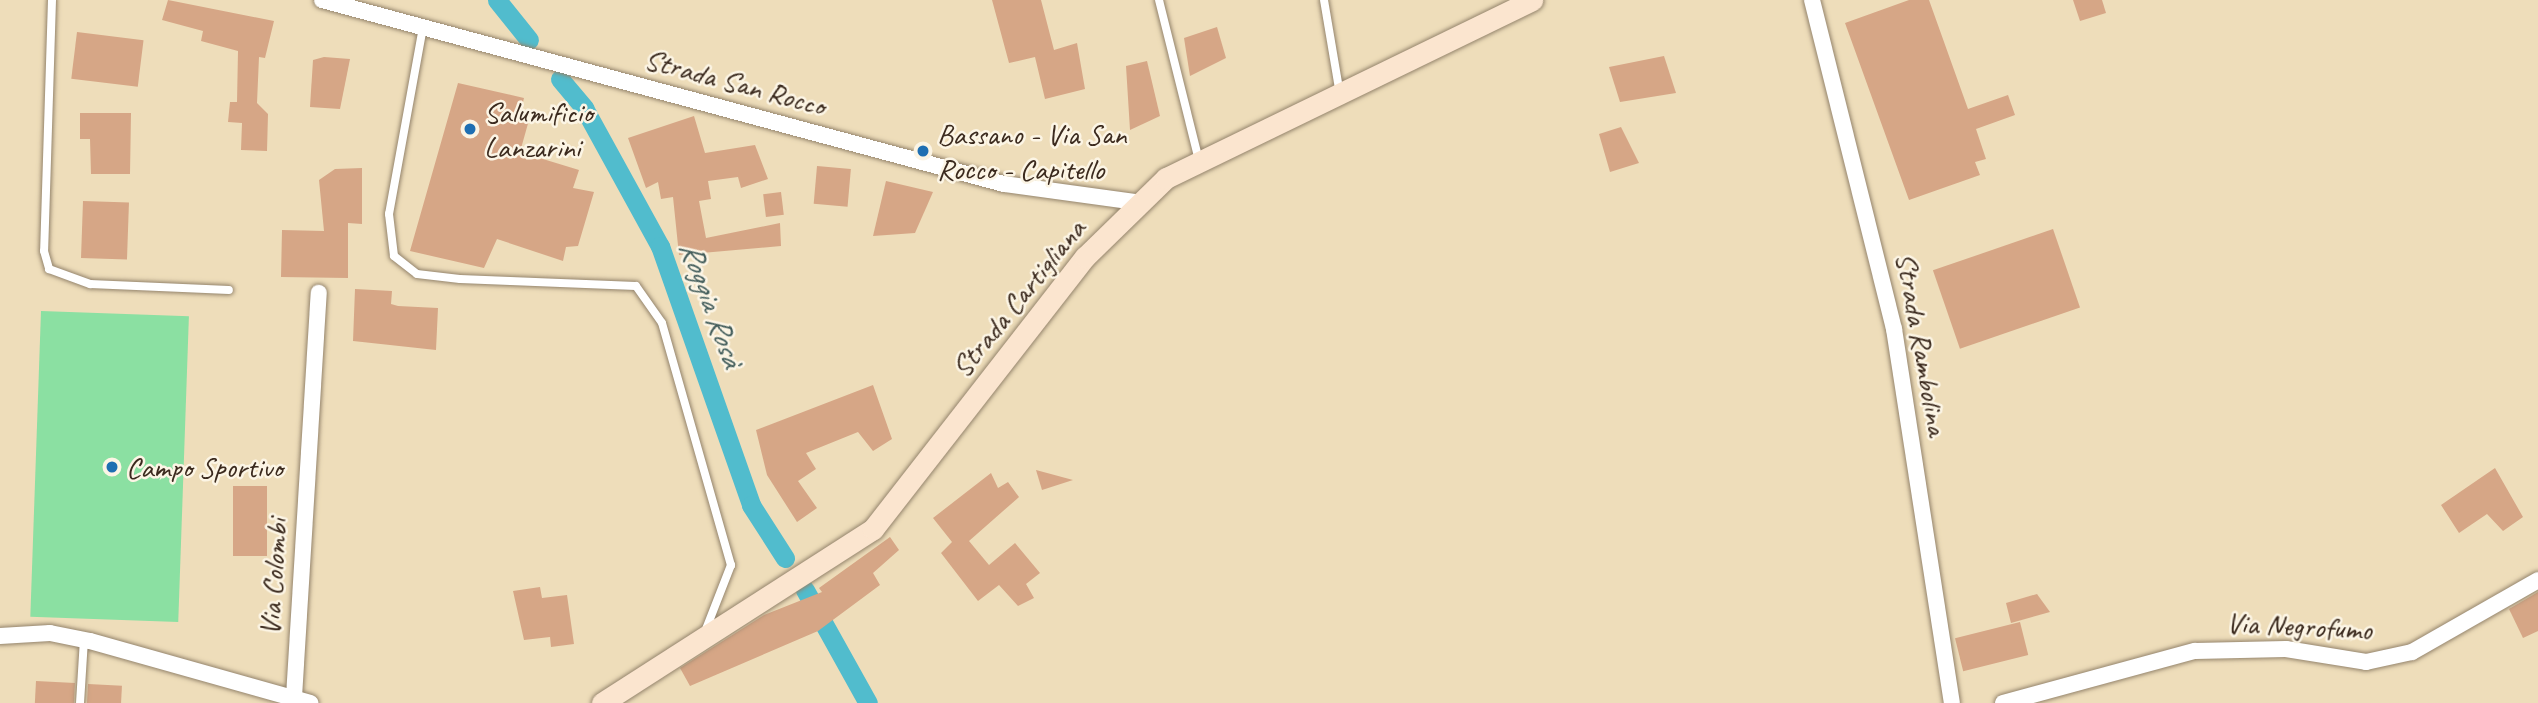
<!DOCTYPE html>
<meta charset="utf-8">
<style>
body{margin:0}
#map{position:relative;width:2538px;height:703px;overflow:hidden;background:#eeddba;font-family:Caveat,sans-serif}
div>[style]{position:absolute}
.green>*{inset:0;background:#8be0a2;transform-origin:0 0}
.canal>*{height:19px;margin:-9.5px;padding:0 9.5px;transform-origin:9.5px;border-radius:9.5px;background:#51bccd}
.building>*{inset:0;background:#d6a686;transform-origin:0 0}
.roads{filter:drop-shadow(0 0 2px #94846c) drop-shadow(0 0 2px #94846c)}
.lane>*{height:8px;margin:-4px;padding:0 4px;transform-origin:4px;border-radius:4px;background:#fff}
.street>*{height:16px;margin:-8px;padding:0 8px;transform-origin:8px;border-radius:8px;background:#fff}
.secondary>*{height:21px;margin:-10.5px;padding:0 10.5px;transform-origin:10.5px;border-radius:10.5px;background:#fbe5cf}
.dots>*{width:19px;height:19px;translate:-50% -50%;box-sizing:border-box;border:4px solid #fcf5e5;border-radius:50%}
span{translate:-50% -50%;white-space:nowrap;text-align:center;line-height:1.15;-webkit-text-stroke:5px #fcf5e5;paint-order:stroke}
.street-label{font-size:30px;color:#3b2a1e}
.poi-label{font-size:30px;color:#3b2a1e}
.left{translate:0 -50%;text-align:left}
.water-label{font-size:32px;color:#435d5b;font-style:italic}
</style>
<div id="map">
<div class="green">
<i style="left:41px;top:311px;width:148px;height:306px;rotate:2deg"></i>
</div>
<div class="canal">
<i style="left:497px;top:0;width:51px;rotate:51.3deg"></i>
<i style="left:560px;top:79px;width:38px;rotate:50deg"></i>
<i style="left:584px;top:108px;width:158px;rotate:61.2deg"></i>
<i style="left:660px;top:246px;width:275px;rotate:70.6deg"></i>
<i style="left:751px;top:505px;width:63px;rotate:57.3deg"></i>
<i style="left:805px;top:590px;width:129px;rotate:60.9deg"></i>
</div>
<div class="building">
<i style="clip-path:polygon(168px 0,274px 21px,265px 58px,259px 57px,257px 103px,268px 114px,267px 151px,241px 150px,242px 123px,228px 122px,230px 102px,237px 102px,238px 51px,201px 41px,203px 31px,162px 20px)"></i>
<i style="clip-path:polygon(992px 0,1041px 0,1054px 50px,1077px 43px,1085px 89px,1045px 99px,1035px 57px,1009px 63px)"></i>
<i style="clip-path:polygon(1909px 0,1929px 0,1968px 109px,2008px 95px,2015px 115px,1976px 129px,1986px 159px,1975px 162px,1980px 175px,1909px 200px,1845px 23px)"></i>
<i style="clip-path:polygon(2073px 0,2102px 0,2106px 13px,2080px 21px)"></i>
<i style="clip-path:polygon(1217px 27px,1226px 58px,1190px 76px,1184px 38px)"></i>
<i style="left:77px;top:32px;width:67px;height:47px;rotate:7deg"></i>
<i style="clip-path:polygon(1664px 56px,1676px 93px,1620px 102px,1609px 67px)"></i>
<i style="clip-path:polygon(324px 57px,350px 59px,340px 109px,310px 107px,313px 60px)"></i>
<i style="clip-path:polygon(1147px 61px,1160px 116px,1130px 130px,1126px 66px)"></i>
<i style="clip-path:polygon(458px 83px,524px 98px,519px 118px,529px 120px,520px 152px,579px 170px,573px 188px,594px 192px,578px 246px,566px 247px,563px 261px,497px 239px,484px 268px,410px 251px)"></i>
<i style="clip-path:polygon(80px 113px,131px 113px,130px 174px,91px 174px,90px 139px,80px 139px)"></i>
<i style="clip-path:polygon(694px 116px,705px 153px,755px 145px,768px 179px,741px 188px,738px 177px,708px 181px,711px 199px,699px 201px,706px 238px,780px 223px,781px 246px,679px 255px,673px 197px,661px 199px,658px 182px,646px 188px,628px 138px)"></i>
<i style="clip-path:polygon(1621px 127px,1639px 163px,1610px 172px,1599px 134px)"></i>
<i style="left:817px;top:166px;width:34px;height:38px;rotate:5deg"></i>
<i style="clip-path:polygon(362px 168px,362px 224px,348px 223px,348px 278px,281px 277px,282px 230px,324px 231px,319px 180px,335px 169px)"></i>
<i style="clip-path:polygon(886px 181px,933px 192px,915px 233px,873px 236px)"></i>
<i style="left:781px;top:192px;width:23px;height:18px;rotate:83deg"></i>
<i style="left:83px;top:201px;width:46px;height:57px;rotate:2deg"></i>
<i style="left:2053px;top:229px;width:83px;height:127px;rotate:71deg"></i>
<i style="clip-path:polygon(355px 289px,392px 291px,391px 304px,398px 306px,438px 308px,436px 350px,353px 341px)"></i>
<i style="clip-path:polygon(873px 385px,892px 439px,873px 451px,858px 432px,806px 453px,816px 469px,798px 481px,817px 508px,797px 522px,767px 475px,756px 430px)"></i>
<i style="clip-path:polygon(2495px 468px,2523px 517px,2503px 531px,2487px 514px,2459px 533px,2441px 505px)"></i>
<i style="clip-path:polygon(1036px 470px,1073px 480px,1042px 490px)"></i>
<i style="clip-path:polygon(991px 473px,998px 488px,1008px 482px,1019px 497px,969px 541px,989px 565px,1015px 543px,1040px 573px,1026px 584px,1034px 598px,1018px 606px,999px 585px,978px 601px,941px 553px,952px 542px,933px 518px)"></i>
<i style="left:233px;top:486px;width:34px;height:70px"></i>
<i style="clip-path:polygon(890px 537px,899px 550px,873px 573px,880px 585px,818px 631px,690px 686px,680px 668px,764px 615px,822px 592px,819px 588px)"></i>
<i style="clip-path:polygon(540px 587px,542px 598px,567px 595px,574px 644px,551px 647px,550px 637px,524px 640px,513px 591px)"></i>
<i style="clip-path:polygon(2538px 592px,2538px 631px,2523px 638px,2509px 609px)"></i>
<i style="clip-path:polygon(2037px 594px,2050px 612px,2011px 623px,2006px 603px)"></i>
<i style="left:2020px;top:622px;width:34px;height:67px;rotate:76deg"></i>
<i style="left:36px;top:681px;width:39px;height:22px;rotate:3deg"></i>
<i style="left:88px;top:684px;width:34px;height:19px;rotate:3deg"></i>
</div>
<div class="roads">
<div class="lane">
<i style="left:52px;top:0;width:251px;rotate:91.8deg"></i>
<i style="left:44px;top:251px;width:19px;rotate:74deg"></i>
<i style="left:49px;top:269px;width:44px;rotate:20.1deg"></i>
<i style="left:90px;top:284px;width:139px;rotate:2.5deg"></i>
<i style="left:1159px;top:0;width:165px;rotate:76deg"></i>
<i style="left:1324px;top:0;width:90px;rotate:80.4deg"></i>
<i style="left:423px;top:27px;width:190px;rotate:100.3deg"></i>
<i style="left:389px;top:214px;width:42px;rotate:83.2deg"></i>
<i style="left:394px;top:256px;width:29px;rotate:38deg"></i>
<i style="left:417px;top:274px;width:43px;rotate:6.6deg"></i>
<i style="left:460px;top:279px;width:176px;rotate:2.3deg"></i>
<i style="left:636px;top:286px;width:45px;rotate:54.9deg"></i>
<i style="left:662px;top:323px;width:252px;rotate:74.1deg"></i>
<i style="left:731px;top:565px;width:69px;rotate:111.3deg"></i>
<i style="left:80px;top:703px;width:63px;rotate:-86.4deg"></i>
</div>
<div class="street">
<i style="left:322px;top:0;width:706px;rotate:15.1deg"></i>
<i style="left:1004px;top:184px;width:133px;rotate:7.8deg"></i>
<i style="left:1812px;top:0;width:339px;rotate:76deg"></i>
<i style="left:1894px;top:329px;width:378px;rotate:81.2deg"></i>
<i style="left:0;top:636px;width:50px;rotate:-3.4deg"></i>
<i style="left:50px;top:633px;width:41px;rotate:11.3deg"></i>
<i style="left:90px;top:641px;width:229px;rotate:15.7deg"></i>
<i style="left:294px;top:697px;width:405px;rotate:-86.5deg"></i>
<i style="left:2003px;top:703px;width:199px;rotate:-15.2deg"></i>
<i style="left:2195px;top:651px;width:91px;rotate:-1.3deg"></i>
<i style="left:2286px;top:649px;width:81px;rotate:9.2deg"></i>
<i style="left:2366px;top:662px;width:47px;rotate:-12.3deg"></i>
<i style="left:2412px;top:652px;width:145px;rotate:-29.7deg"></i>
</div>
<div class="secondary">
<i style="left:602px;top:703px;width:322px;rotate:-32.7deg"></i>
<i style="left:873px;top:529px;width:345px;rotate:-52.1deg"></i>
<i style="left:1085px;top:257px;width:113px;rotate:-44.3deg"></i>
<i style="left:1166px;top:178px;width:407px;rotate:-25.9deg"></i>
</div>
</div>
<div class="dots">
<i style="left:470px;top:129px;background:#1f6fb2"></i>
<i style="left:923px;top:151px;background:#1f6fb2"></i>
<i style="left:112px;top:467px;background:#1f6fb2"></i>
</div>
<div class="street-label">
<span style="left:735px;top:82px;rotate:15deg">Strada San Rocco</span>
<span style="left:1018px;top:298px;rotate:-51deg">Strada Cartigliana</span>
<span style="left:1922px;top:344px;rotate:80deg">Strada Rambolina</span>
<span style="left:273px;top:577px;rotate:-86deg">Via Colombi</span>
<span style="left:2299px;top:626px;rotate:3deg">Via Negrofumo</span>
</div>
<div class="poi-label">
<span class="left" style="left:484px;top:129px">Salumificio<br>Lanzarini</span>
<span class="left" style="left:937px;top:151px">Bassano - Via San<br>Rocco - Capitello</span>
<span class="left" style="left:126px;top:467px">Campo Sportivo</span>
</div>
<div class="water-label">
<span style="left:711px;top:304px;rotate:70deg">Roggia Rosà</span>
</div>
</div>
